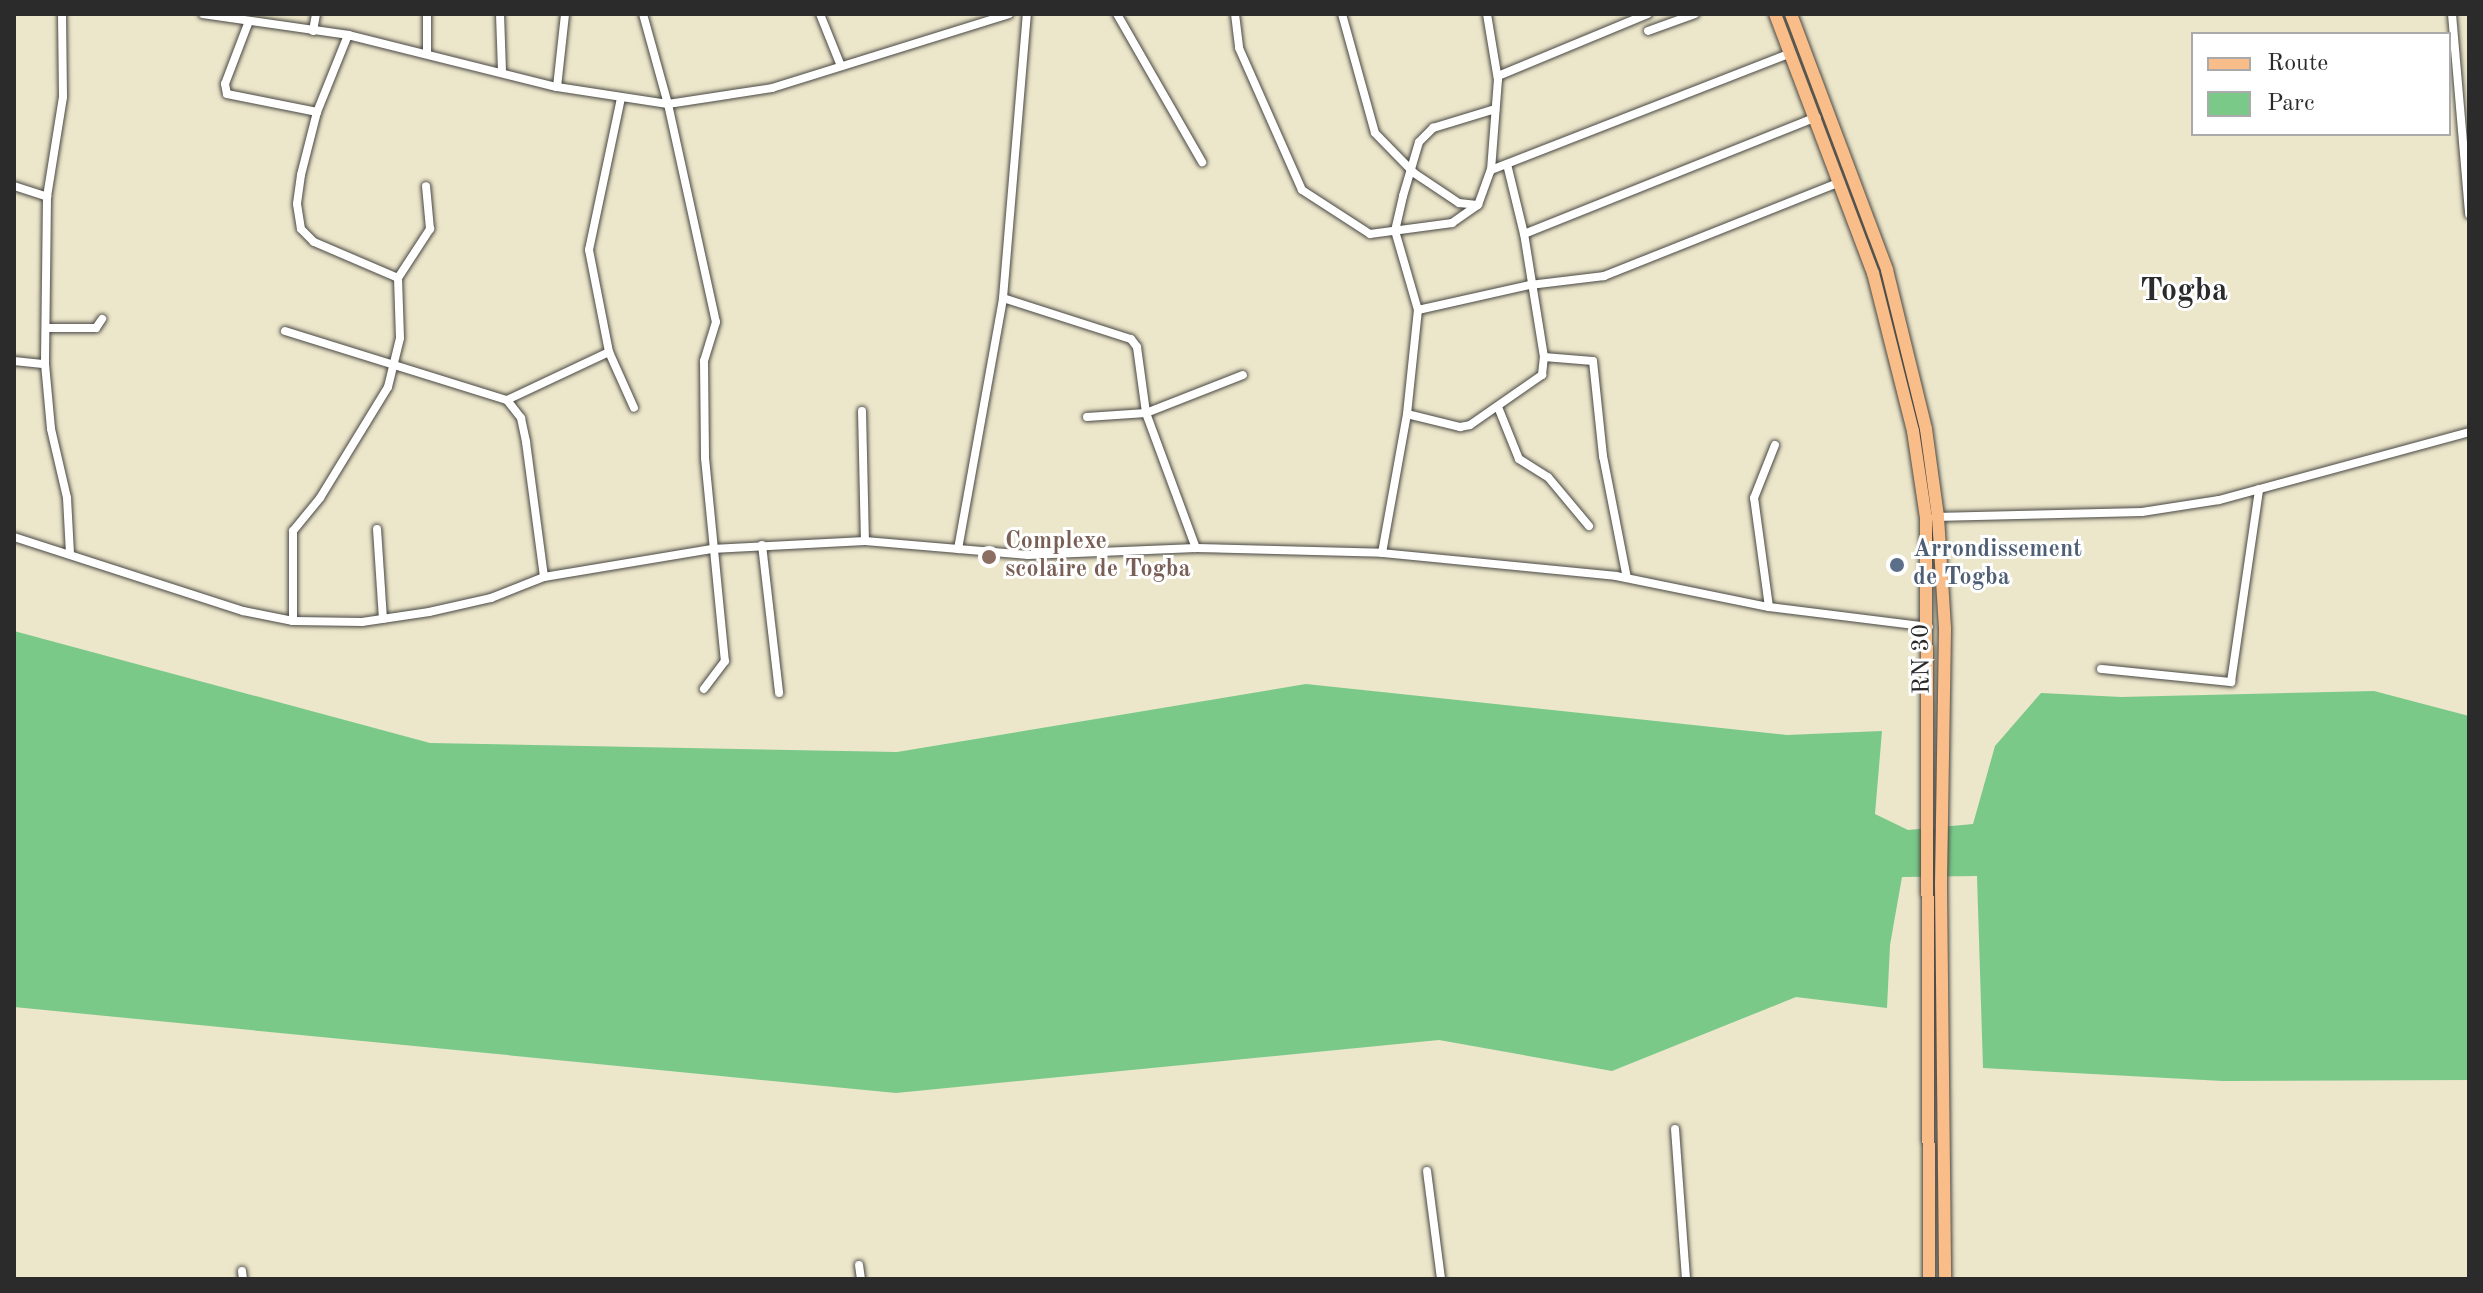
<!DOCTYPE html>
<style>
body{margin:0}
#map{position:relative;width:2483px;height:1293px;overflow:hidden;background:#ece6ca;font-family:"Old Standard TT",serif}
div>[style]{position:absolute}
.green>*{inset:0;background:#7ac989}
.roads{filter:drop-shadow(0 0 2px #484743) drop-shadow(0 0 2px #484743)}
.street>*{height:8px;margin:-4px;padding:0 4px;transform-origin:4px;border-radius:4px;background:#fff}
.primary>*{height:12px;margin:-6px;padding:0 6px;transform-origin:6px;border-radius:6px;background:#f8bd88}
.dots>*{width:22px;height:22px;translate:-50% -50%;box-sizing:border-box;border:4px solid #fff;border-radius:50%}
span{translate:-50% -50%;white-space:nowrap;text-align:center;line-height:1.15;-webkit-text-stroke:6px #fff;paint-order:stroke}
.education-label{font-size:24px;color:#785e54;font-weight:700}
.left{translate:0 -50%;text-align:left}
.service-label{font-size:24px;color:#4e5e75;font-weight:700}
.street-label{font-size:24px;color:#2b2b2b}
.district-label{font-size:32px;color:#2b2b2b;font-weight:700}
.frame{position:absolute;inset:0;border:16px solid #2b2b2b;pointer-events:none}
.legend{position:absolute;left:2191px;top:32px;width:260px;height:104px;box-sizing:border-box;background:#fff;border:2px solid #aaa;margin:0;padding:10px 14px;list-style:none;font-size:24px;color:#2b2b2b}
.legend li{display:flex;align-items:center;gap:16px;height:40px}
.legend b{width:40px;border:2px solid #aaa}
</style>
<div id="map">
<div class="green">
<i style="clip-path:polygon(14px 631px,430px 743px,897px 752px,1306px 684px,1787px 735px,1882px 731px,1875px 814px,1908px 830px,1973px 824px,1995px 746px,2041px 693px,2121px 697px,2374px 691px,2469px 716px,2469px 1080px,2223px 1081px,1983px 1068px,1977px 876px,1902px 877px,1890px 945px,1887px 1008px,1796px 997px,1612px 1071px,1439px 1040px,896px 1093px,14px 1007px)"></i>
</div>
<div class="roads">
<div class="street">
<i style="left:62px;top:14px;width:83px;rotate:89.3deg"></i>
<i style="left:63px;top:97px;width:101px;rotate:99.1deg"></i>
<i style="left:47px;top:197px;width:167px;rotate:90.7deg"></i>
<i style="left:45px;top:364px;width:65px;rotate:84.7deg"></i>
<i style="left:51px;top:429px;width:71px;rotate:76.9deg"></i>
<i style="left:67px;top:498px;width:55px;rotate:86.9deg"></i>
<i style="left:203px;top:14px;width:147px;rotate:8.2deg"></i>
<i style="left:348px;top:35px;width:215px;rotate:14deg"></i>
<i style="left:557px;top:87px;width:112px;rotate:8.7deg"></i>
<i style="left:668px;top:104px;width:105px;rotate:-8.7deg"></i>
<i style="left:772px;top:88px;width:248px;rotate:-17.3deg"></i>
<i style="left:427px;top:14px;width:38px;rotate:90deg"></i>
<i style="left:500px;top:14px;width:58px;rotate:88deg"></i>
<i style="left:643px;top:14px;width:93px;rotate:74.5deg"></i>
<i style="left:668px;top:104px;width:223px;rotate:77.6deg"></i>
<i style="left:716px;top:322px;width:41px;rotate:107.1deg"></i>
<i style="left:704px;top:361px;width:97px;rotate:89.4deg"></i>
<i style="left:705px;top:458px;width:204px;rotate:84.4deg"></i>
<i style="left:725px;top:661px;width:35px;rotate:127deg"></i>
<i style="left:820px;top:14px;width:56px;rotate:68deg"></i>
<i style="left:1117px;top:14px;width:171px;rotate:60.1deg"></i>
<i style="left:1235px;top:14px;width:34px;rotate:83deg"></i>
<i style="left:1239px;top:48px;width:155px;rotate:66.1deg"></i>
<i style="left:1302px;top:190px;width:81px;rotate:32.9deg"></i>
<i style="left:1370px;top:234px;width:83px;rotate:-7.6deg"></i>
<i style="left:1452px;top:223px;width:32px;rotate:-35deg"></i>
<i style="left:1478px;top:205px;width:37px;rotate:-70deg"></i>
<i style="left:1491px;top:170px;width:90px;rotate:-85.6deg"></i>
<i style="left:1498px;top:80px;width:67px;rotate:-99.5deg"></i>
<i style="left:1342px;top:14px;width:123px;rotate:74.5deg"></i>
<i style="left:1375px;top:133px;width:56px;rotate:45.7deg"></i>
<i style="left:1414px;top:173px;width:54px;rotate:33.7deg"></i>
<i style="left:1459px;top:203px;width:18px;rotate:6deg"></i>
<i style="left:2452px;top:14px;width:201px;rotate:85.1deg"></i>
<i style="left:249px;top:21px;width:67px;rotate:110.9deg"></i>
<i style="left:225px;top:84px;width:10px;rotate:79deg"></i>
<i style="left:227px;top:94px;width:92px;rotate:11.3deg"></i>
<i style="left:313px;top:31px;width:17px;rotate:-80deg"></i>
<i style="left:1648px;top:31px;width:50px;rotate:-19.9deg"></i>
<i style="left:348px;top:35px;width:83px;rotate:111.9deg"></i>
<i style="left:317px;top:112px;width:65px;rotate:104.3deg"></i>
<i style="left:301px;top:175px;width:29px;rotate:98deg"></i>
<i style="left:297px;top:204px;width:25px;rotate:81deg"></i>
<i style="left:301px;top:229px;width:18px;rotate:45deg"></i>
<i style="left:314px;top:242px;width:91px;rotate:23.2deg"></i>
<i style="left:1498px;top:76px;width:162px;rotate:-22.5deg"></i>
<i style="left:557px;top:87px;width:73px;rotate:-83.7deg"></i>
<i style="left:621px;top:98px;width:155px;rotate:101.9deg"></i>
<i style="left:589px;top:250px;width:104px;rotate:78.9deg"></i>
<i style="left:609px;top:352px;width:61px;rotate:65.9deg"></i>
<i style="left:1491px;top:170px;width:322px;rotate:-21.3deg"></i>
<i style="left:14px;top:186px;width:35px;rotate:18deg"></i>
<i style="left:1524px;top:234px;width:315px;rotate:-21.8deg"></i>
<i style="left:1003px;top:298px;width:134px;rotate:17.8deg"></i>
<i style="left:1131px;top:339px;width:10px;rotate:53deg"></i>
<i style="left:1137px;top:347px;width:67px;rotate:82.2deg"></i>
<i style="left:1146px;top:413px;width:144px;rotate:69.7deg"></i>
<i style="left:1418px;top:310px;width:115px;rotate:-12.6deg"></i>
<i style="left:1530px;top:285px;width:75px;rotate:-6.9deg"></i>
<i style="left:1604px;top:276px;width:254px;rotate:-21.7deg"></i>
<i style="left:46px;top:328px;width:50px"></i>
<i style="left:96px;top:328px;width:11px;rotate:-56deg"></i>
<i style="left:285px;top:331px;width:232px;rotate:17.3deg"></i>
<i style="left:507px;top:400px;width:23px;rotate:52deg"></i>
<i style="left:521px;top:418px;width:25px;rotate:78deg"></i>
<i style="left:526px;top:442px;width:136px;rotate:82.4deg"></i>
<i style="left:1544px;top:357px;width:49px;rotate:4.7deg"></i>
<i style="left:1593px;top:361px;width:96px;rotate:84deg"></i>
<i style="left:1603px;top:456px;width:124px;rotate:78.9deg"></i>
<i style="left:14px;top:361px;width:31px;rotate:6deg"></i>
<i style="left:507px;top:400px;width:113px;rotate:-25.2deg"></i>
<i style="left:1498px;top:407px;width:56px;rotate:68deg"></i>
<i style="left:1519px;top:459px;width:34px;rotate:32deg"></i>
<i style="left:1548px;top:477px;width:64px;rotate:50.1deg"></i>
<i style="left:862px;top:411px;width:130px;rotate:88.7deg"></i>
<i style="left:1407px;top:414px;width:55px;rotate:13.8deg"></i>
<i style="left:1460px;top:427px;width:10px;rotate:-11deg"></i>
<i style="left:1470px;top:425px;width:88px;rotate:-34.8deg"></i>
<i style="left:1542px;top:375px;width:18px;rotate:-84deg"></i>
<i style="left:1544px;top:357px;width:125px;rotate:-99.2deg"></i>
<i style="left:1524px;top:234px;width:72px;rotate:-103.7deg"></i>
<i style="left:1087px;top:417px;width:59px;rotate:-3.9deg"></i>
<i style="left:1146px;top:413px;width:104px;rotate:-21.4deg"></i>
<i style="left:1935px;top:517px;width:207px;rotate:-1.4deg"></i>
<i style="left:2142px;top:512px;width:78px;rotate:-8.9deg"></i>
<i style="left:2219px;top:500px;width:259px;rotate:-15.2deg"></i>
<i style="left:377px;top:529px;width:90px;rotate:86.2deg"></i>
<i style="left:14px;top:537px;width:241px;rotate:17.9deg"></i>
<i style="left:243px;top:611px;width:51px;rotate:11.3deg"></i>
<i style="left:293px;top:621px;width:69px;rotate:0.8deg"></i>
<i style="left:362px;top:622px;width:68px;rotate:-8.5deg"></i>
<i style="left:429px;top:612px;width:64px;rotate:-12.7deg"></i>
<i style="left:491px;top:598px;width:57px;rotate:-21.6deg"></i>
<i style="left:544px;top:577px;width:170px;rotate:-9.5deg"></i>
<i style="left:712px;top:549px;width:153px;rotate:-3deg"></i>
<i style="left:865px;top:541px;width:164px;rotate:4.9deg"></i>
<i style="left:1028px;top:555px;width:168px;rotate:-2.4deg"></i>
<i style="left:1196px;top:548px;width:186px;rotate:1.5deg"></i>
<i style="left:1382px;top:553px;width:235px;rotate:5.6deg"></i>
<i style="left:1616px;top:576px;width:156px;rotate:11.5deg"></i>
<i style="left:1769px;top:607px;width:161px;rotate:7.1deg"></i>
<i style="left:762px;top:545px;width:149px;rotate:83.4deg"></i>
<i style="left:958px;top:549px;width:255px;rotate:-79.8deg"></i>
<i style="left:1003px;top:298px;width:285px;rotate:-85.2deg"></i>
<i style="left:1382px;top:553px;width:141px;rotate:-79.8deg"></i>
<i style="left:1407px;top:414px;width:105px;rotate:-84deg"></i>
<i style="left:1418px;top:310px;width:82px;rotate:-106.2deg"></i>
<i style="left:1395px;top:231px;width:36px;rotate:-77deg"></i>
<i style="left:1403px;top:196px;width:56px;rotate:-73.5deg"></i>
<i style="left:1419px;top:142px;width:20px;rotate:-45deg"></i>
<i style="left:1433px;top:128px;width:65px;rotate:-17deg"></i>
<i style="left:1769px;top:607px;width:110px;rotate:-97.8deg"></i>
<i style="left:1754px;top:498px;width:57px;rotate:-68.4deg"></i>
<i style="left:293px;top:621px;width:90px;rotate:-90deg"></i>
<i style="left:293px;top:531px;width:43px;rotate:-50.7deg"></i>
<i style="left:320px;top:498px;width:130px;rotate:-58.5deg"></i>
<i style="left:388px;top:387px;width:50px;rotate:-76.2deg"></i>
<i style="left:400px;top:338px;width:60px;rotate:-91.9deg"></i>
<i style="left:398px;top:278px;width:59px;rotate:-56.9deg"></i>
<i style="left:430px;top:229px;width:43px;rotate:-95.3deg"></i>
<i style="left:2101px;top:669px;width:131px;rotate:5.7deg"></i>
<i style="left:2231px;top:682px;width:195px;rotate:-81.7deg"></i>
<i style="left:1675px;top:1129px;width:150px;rotate:85.8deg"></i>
<i style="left:1427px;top:1171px;width:109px;rotate:82.6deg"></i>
<i style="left:859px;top:1265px;width:14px;rotate:82deg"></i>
<i style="left:242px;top:1271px;width:8px;rotate:83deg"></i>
</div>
<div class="primary">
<i style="left:1775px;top:14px;width:277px;rotate:69.3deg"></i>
<i style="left:1873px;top:273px;width:163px;rotate:75.8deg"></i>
<i style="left:1913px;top:431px;width:88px;rotate:81.5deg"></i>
<i style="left:1926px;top:518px;width:761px;rotate:89.77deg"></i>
<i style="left:1791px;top:14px;width:273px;rotate:69.4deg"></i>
<i style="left:1887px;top:270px;width:164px;rotate:76.2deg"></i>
<i style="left:1926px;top:429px;width:89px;rotate:82.2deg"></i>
<i style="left:1938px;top:517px;width:112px;rotate:86.4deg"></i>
<i style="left:1945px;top:629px;width:256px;rotate:90.9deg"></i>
<i style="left:1941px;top:885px;width:394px;rotate:89.4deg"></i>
</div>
</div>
<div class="dots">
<i style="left:989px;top:557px;background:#8d6e63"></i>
<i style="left:1897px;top:565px;background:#5c6f8a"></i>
</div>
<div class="education-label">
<span class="left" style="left:1005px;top:557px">Complexe<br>scolaire de Togba</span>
</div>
<div class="service-label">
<span class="left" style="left:1913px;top:565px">Arrondissement<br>de Togba</span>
</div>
<div class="street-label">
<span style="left:1923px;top:659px;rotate:-91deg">RN 30</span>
</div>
<div class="district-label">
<span style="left:2184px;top:292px">Togba</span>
</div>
<div class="frame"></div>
<ul class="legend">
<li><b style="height:10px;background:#f8bd88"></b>Route</li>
<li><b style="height:22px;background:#7ac989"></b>Parc</li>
</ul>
</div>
